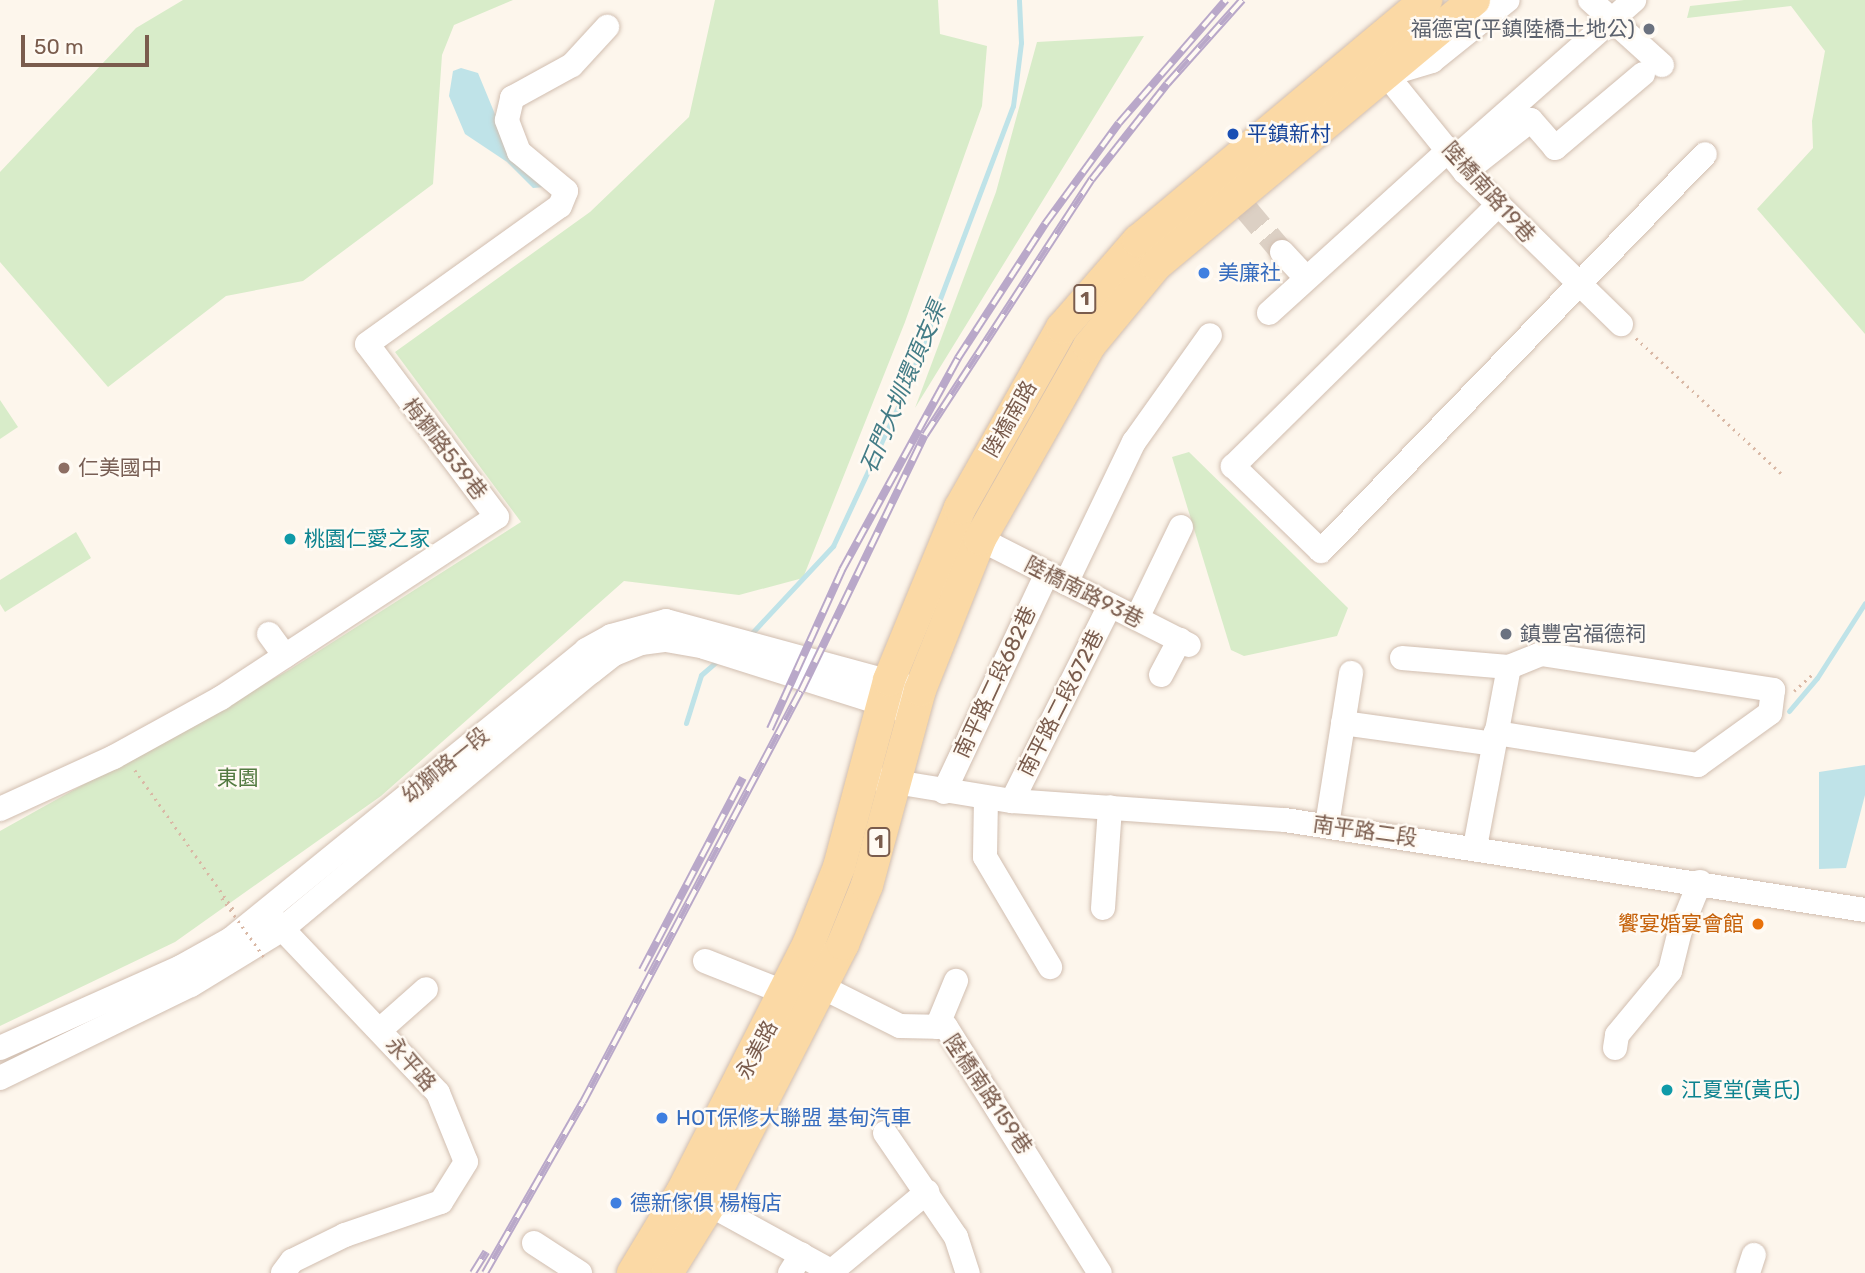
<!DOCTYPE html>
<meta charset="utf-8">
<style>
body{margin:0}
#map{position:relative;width:1865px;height:1273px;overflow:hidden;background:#fdf6ec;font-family:Rubik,"Noto Sans TC",sans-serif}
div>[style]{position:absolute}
.green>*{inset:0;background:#d8ecc9}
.water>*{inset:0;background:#bfe3e8}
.stream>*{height:5px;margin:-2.5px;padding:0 2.5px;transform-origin:2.5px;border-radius:2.5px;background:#bfe3e8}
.minor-tunnel>*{height:24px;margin-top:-12px;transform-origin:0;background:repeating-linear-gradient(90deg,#dcd0c4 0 24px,transparent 0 36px)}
.path>*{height:2.5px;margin-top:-1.25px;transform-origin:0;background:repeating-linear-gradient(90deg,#d9b8a5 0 2px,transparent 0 7px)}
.roads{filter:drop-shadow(0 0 2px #d1beb0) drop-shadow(0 0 2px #d1beb0)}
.minor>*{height:24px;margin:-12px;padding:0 12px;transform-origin:12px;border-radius:12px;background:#fff}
.major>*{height:32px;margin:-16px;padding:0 16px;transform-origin:16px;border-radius:16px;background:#fbd9a5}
.rail>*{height:8px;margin-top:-4px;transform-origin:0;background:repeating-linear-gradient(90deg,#fffaf3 0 16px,#b9a8c9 0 32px);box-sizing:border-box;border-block:2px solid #b9a8c9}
.path-bridge>*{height:2.5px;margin-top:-1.25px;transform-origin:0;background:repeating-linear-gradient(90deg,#d9b8a5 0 2px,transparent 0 7px)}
.dots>*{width:19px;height:19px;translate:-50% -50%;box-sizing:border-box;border:4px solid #fffaf3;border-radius:50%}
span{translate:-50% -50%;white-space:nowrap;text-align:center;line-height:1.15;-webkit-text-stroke:5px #fffaf3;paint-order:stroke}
.shield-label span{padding:2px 5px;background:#fffaf3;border:2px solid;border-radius:5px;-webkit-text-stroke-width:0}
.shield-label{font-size:19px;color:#7a5c4d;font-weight:700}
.worship-label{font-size:21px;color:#5b616d}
.right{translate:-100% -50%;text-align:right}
.left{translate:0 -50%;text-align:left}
.transit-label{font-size:21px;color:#164399}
.street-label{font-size:21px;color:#7a5c4d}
.shop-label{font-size:21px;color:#366cbe}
.education-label{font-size:21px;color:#785e54}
.culture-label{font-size:21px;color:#0d838f}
.park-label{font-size:21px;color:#537a41}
.food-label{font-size:21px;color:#c56008}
.water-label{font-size:23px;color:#437c86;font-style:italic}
.scale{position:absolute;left:21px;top:35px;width:128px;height:32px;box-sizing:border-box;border:4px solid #7a5c4d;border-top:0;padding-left:9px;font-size:21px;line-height:24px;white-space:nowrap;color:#7a5c4d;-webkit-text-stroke:5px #fffaf3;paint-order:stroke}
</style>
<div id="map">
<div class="green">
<i style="clip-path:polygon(183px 0,513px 0,454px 25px,442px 55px,433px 184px,303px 281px,226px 296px,108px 387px,0 262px,0 172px,136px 28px)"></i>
<i style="clip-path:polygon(715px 0,938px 0,940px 34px,987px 46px,982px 106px,905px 322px,803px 578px,739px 595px,624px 581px,381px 796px,175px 942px,0 1026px,0 831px,289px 670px,521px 522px,395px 352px,590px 212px,689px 117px)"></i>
<i style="clip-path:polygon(1744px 0,1865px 0,1865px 334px,1757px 209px,1813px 148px,1812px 121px,1825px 51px,1791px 6px,1687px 18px,1690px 6px)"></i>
<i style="clip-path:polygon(1144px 36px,915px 408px,996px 192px,1037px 42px)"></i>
<i style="clip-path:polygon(0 400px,18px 427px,0 439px)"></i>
<i style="clip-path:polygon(1189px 452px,1348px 608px,1337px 636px,1244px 656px,1231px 650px,1172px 457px)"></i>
<i style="clip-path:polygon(76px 532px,91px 558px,5px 612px,0 604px,0 580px)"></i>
</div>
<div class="water">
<i style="clip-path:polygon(461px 68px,478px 73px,497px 119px,545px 187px,533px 188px,507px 162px,465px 134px,449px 96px,453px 71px)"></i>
<i style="clip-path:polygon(1865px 765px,1865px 795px,1846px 868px,1819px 869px,1819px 772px)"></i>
</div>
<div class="stream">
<i style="left:750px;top:635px;width:122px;rotate:-47deg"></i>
<i style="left:833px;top:546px;width:168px;rotate:-65deg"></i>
<i style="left:904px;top:394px;width:308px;rotate:-69.3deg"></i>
<i style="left:1013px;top:106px;width:64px;rotate:-82.8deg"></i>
<i style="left:1021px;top:43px;width:43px;rotate:-92.7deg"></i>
<i style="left:1789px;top:711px;width:43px;rotate:-49.7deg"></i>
<i style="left:1817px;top:678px;width:89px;rotate:-57.4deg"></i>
<i style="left:686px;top:723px;width:50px;rotate:-72.6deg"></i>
<i style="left:701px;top:675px;width:23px;rotate:-41deg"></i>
</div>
<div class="minor-tunnel">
<i style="left:1245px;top:208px;width:57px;rotate:49.9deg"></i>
</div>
<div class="path">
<i style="left:1636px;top:338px;width:202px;rotate:43deg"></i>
<i style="left:1794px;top:691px;width:25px;rotate:-42deg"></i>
<i style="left:135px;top:770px;width:173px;rotate:54.7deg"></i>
</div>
<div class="roads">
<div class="minor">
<i style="left:1590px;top:0;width:97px;rotate:42.1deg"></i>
<i style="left:1376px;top:62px;width:141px;rotate:51deg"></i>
<i style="left:1465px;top:172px;width:218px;rotate:44.3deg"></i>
<i style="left:1392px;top:73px;width:42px;rotate:-16.7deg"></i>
<i style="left:1432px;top:61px;width:97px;rotate:-38.8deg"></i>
<i style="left:1455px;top:158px;width:239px;rotate:-41.4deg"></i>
<i style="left:1465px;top:172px;width:84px;rotate:-38.2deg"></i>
<i style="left:1531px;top:120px;width:37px;rotate:49deg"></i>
<i style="left:1555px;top:148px;width:115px;rotate:-40.1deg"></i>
<i style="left:1497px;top:206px;width:371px;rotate:135.4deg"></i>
<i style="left:1233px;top:466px;width:122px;rotate:44deg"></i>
<i style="left:1321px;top:551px;width:552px;rotate:-45.95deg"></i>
<i style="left:1282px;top:252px;width:34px;rotate:47deg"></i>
<i style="left:1269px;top:313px;width:244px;rotate:-42.2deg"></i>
<i style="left:980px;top:539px;width:234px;rotate:26.9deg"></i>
<i style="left:1066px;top:583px;width:157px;rotate:-64.3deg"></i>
<i style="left:1134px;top:442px;width:131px;rotate:-54.6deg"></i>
<i style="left:1137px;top:618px;width:101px;rotate:-64.2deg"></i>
<i style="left:269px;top:634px;width:27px;rotate:54deg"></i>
<i style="left:1402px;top:658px;width:107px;rotate:4.8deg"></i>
<i style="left:1509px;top:667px;width:35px;rotate:-22deg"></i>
<i style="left:1541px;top:654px;width:235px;rotate:8.8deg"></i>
<i style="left:1773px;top:690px;width:23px;rotate:97deg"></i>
<i style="left:1770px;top:713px;width:89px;rotate:144.2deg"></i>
<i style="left:1698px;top:765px;width:205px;rotate:-171deg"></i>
<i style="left:1161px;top:675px;width:40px;rotate:-62deg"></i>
<i style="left:1343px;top:723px;width:152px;rotate:7.9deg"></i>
<i style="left:877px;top:779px;width:137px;rotate:9.3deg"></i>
<i style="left:1012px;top:801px;width:274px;rotate:4deg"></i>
<i style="left:1285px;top:820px;width:587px;rotate:8.82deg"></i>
<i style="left:944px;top:792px;width:242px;rotate:-64.8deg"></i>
<i style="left:986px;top:798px;width:59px;rotate:91deg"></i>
<i style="left:985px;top:857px;width:128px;rotate:59.4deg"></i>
<i style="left:1012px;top:801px;width:219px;rotate:-63.4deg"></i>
<i style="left:0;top:809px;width:125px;rotate:-24.5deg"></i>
<i style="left:114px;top:757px;width:122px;rotate:-28.9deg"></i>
<i style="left:221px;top:698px;width:330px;rotate:-33.3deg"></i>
<i style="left:497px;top:517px;width:216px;rotate:-126.9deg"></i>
<i style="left:367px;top:344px;width:237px;rotate:-35.6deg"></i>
<i style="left:560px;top:206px;width:16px;rotate:-68deg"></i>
<i style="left:566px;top:191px;width:61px;rotate:-140.3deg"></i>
<i style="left:519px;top:152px;width:34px;rotate:-111deg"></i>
<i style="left:507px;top:120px;width:23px;rotate:-77deg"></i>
<i style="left:512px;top:98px;width:68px;rotate:-28.8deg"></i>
<i style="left:572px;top:65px;width:52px;rotate:-47.4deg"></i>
<i style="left:1327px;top:825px;width:154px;rotate:-81deg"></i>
<i style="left:1475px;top:847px;width:183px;rotate:-79.3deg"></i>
<i style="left:1103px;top:908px;width:101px;rotate:-86deg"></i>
<i style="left:272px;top:918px;width:241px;rotate:46.5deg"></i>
<i style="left:438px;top:1093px;width:74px;rotate:67.9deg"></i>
<i style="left:466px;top:1162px;width:47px;rotate:122deg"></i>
<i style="left:441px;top:1202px;width:102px;rotate:161deg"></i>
<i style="left:345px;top:1235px;width:59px;rotate:153.9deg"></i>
<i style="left:292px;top:1261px;width:15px;rotate:127deg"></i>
<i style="left:705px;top:961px;width:87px;rotate:21.6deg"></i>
<i style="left:822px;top:987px;width:87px;rotate:26.6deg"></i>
<i style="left:900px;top:1026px;width:46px;rotate:1.2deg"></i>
<i style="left:946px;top:1027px;width:290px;rotate:58deg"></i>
<i style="left:937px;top:1027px;width:50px;rotate:-67.6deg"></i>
<i style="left:381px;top:1029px;width:60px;rotate:-41.6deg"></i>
<i style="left:0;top:1048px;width:198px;rotate:-24.1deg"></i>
<i style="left:181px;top:967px;width:57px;rotate:-29.2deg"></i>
<i style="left:231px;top:939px;width:458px;rotate:-39.1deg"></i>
<i style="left:586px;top:650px;width:29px;rotate:-29deg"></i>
<i style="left:611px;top:636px;width:57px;rotate:-15.3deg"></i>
<i style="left:666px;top:621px;width:249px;rotate:15.2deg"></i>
<i style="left:1615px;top:1048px;width:13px;rotate:-81deg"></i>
<i style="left:1617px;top:1035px;width:83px;rotate:-50.4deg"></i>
<i style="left:1670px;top:971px;width:41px;rotate:-76deg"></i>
<i style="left:1680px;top:931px;width:53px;rotate:-67.8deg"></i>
<i style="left:0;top:1078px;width:212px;rotate:-26deg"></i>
<i style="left:191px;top:985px;width:105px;rotate:-31.4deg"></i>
<i style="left:281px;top:930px;width:403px;rotate:-39.8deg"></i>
<i style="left:591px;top:672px;width:29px;rotate:-38deg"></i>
<i style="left:614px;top:654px;width:29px;rotate:-22deg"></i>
<i style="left:641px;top:643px;width:25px;rotate:-7deg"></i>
<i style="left:666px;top:640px;width:39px;rotate:10deg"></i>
<i style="left:704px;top:647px;width:206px;rotate:17.6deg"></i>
<i style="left:885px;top:1133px;width:126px;rotate:55.7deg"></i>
<i style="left:956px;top:1237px;width:38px;rotate:72deg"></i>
<i style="left:696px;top:1197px;width:158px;rotate:28.8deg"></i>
<i style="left:534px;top:1243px;width:55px;rotate:33.1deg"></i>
<i style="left:832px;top:1271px;width:124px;rotate:-39.7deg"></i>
<i style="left:790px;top:1273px;width:22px;rotate:-58deg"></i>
<i style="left:1748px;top:1273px;width:19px;rotate:-72deg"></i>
</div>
<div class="major">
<i style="left:633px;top:1273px;width:97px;rotate:-58.9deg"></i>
<i style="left:683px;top:1190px;width:275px;rotate:-63deg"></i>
<i style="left:808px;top:945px;width:84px;rotate:-68.3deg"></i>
<i style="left:839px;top:867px;width:194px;rotate:-75deg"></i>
<i style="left:889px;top:680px;width:186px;rotate:-67.6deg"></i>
<i style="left:960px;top:508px;width:207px;rotate:-60.5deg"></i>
<i style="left:1062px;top:328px;width:116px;rotate:-48.9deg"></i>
<i style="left:1138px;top:241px;width:376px;rotate:-39.9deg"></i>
<i style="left:667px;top:1273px;width:81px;rotate:-58.1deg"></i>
<i style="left:710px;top:1204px;width:292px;rotate:-62.9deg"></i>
<i style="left:843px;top:944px;width:64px;rotate:-67.9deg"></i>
<i style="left:867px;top:885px;width:202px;rotate:-74.8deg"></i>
<i style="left:920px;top:690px;width:162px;rotate:-68.3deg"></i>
<i style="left:980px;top:539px;width:222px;rotate:-60.5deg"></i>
<i style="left:1089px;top:346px;width:105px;rotate:-50.4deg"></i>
<i style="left:1156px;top:265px;width:414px;rotate:-39.8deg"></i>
</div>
</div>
<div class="rail">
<i style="left:770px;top:729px;width:175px;rotate:-65.6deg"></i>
<i style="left:842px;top:570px;width:242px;rotate:-61.3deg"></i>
<i style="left:958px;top:358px;width:160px;rotate:-57deg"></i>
<i style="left:1045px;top:224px;width:125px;rotate:-53.8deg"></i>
<i style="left:1119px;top:123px;width:163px;rotate:-49deg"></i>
<i style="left:642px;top:970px;width:217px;rotate:-62.3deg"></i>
<i style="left:473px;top:1273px;width:25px;rotate:-58deg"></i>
<i style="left:485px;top:1273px;width:197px;rotate:-60.2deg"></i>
<i style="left:583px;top:1102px;width:465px;rotate:-62.1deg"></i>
<i style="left:801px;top:691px;width:284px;rotate:-64.2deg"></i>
<i style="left:925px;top:435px;width:306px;rotate:-56.9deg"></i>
<i style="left:1092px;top:179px;width:121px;rotate:-51.7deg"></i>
<i style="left:1167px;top:84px;width:113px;rotate:-48.2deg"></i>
</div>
<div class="path-bridge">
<i style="left:222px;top:898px;width:74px;rotate:54.4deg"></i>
</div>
<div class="dots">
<i style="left:1649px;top:29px;background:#6b7280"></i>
<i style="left:1233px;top:134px;background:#1a4fb4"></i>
<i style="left:1204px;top:273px;background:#3f7fe0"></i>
<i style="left:64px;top:468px;background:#8d6e63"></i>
<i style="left:290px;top:539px;background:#0f9aa8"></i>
<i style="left:1506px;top:634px;background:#6b7280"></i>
<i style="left:1758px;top:924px;background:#e8710a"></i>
<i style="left:1667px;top:1090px;background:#0f9aa8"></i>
<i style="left:662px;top:1118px;background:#3f7fe0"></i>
<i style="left:616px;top:1203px;background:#3f7fe0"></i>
</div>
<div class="shield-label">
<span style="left:1085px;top:299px">1</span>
<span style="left:879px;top:842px">1</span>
</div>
<div class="worship-label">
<span class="right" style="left:1635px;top:29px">福德宮(平鎮陸橋土地公)</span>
<span class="left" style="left:1520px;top:634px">鎮豐宮福德祠</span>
</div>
<div class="transit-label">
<span class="left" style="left:1247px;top:134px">平鎮新村</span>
</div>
<div class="street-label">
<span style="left:1489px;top:192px;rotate:48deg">陸橋南路19巷</span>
<span style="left:1010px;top:419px;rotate:-60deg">陸橋南路</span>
<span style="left:445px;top:449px;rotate:52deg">梅獅路539巷</span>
<span style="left:1084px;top:592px;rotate:27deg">陸橋南路93巷</span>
<span style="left:995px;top:682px;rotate:-65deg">南平路二段682巷</span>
<span style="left:1061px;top:703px;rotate:-63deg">南平路二段672巷</span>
<span style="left:445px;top:765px;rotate:-39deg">幼獅路一段</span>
<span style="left:1365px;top:831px;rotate:8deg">南平路二段</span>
<span style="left:757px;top:1050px;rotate:-62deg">永美路</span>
<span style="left:411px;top:1064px;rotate:49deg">永平路</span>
<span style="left:988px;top:1094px;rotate:56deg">陸橋南路159巷</span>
</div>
<div class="shop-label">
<span class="left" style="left:1218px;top:273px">美廉社</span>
<span class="left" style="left:676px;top:1118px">HOT保修大聯盟 基甸汽車</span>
<span class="left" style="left:630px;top:1203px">德新傢俱 楊梅店</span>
</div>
<div class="education-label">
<span class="left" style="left:78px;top:468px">仁美國中</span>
</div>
<div class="culture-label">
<span class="left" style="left:304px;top:539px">桃園仁愛之家</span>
<span class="left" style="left:1681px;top:1090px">江夏堂(黃氏)</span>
</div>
<div class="park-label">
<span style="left:238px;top:778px">東園</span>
</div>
<div class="food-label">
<span class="right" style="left:1744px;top:924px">饗宴婚宴會館</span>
</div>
<div class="water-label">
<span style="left:903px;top:387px;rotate:-67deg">石門大圳環頂支渠</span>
</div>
<div class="scale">50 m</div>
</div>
